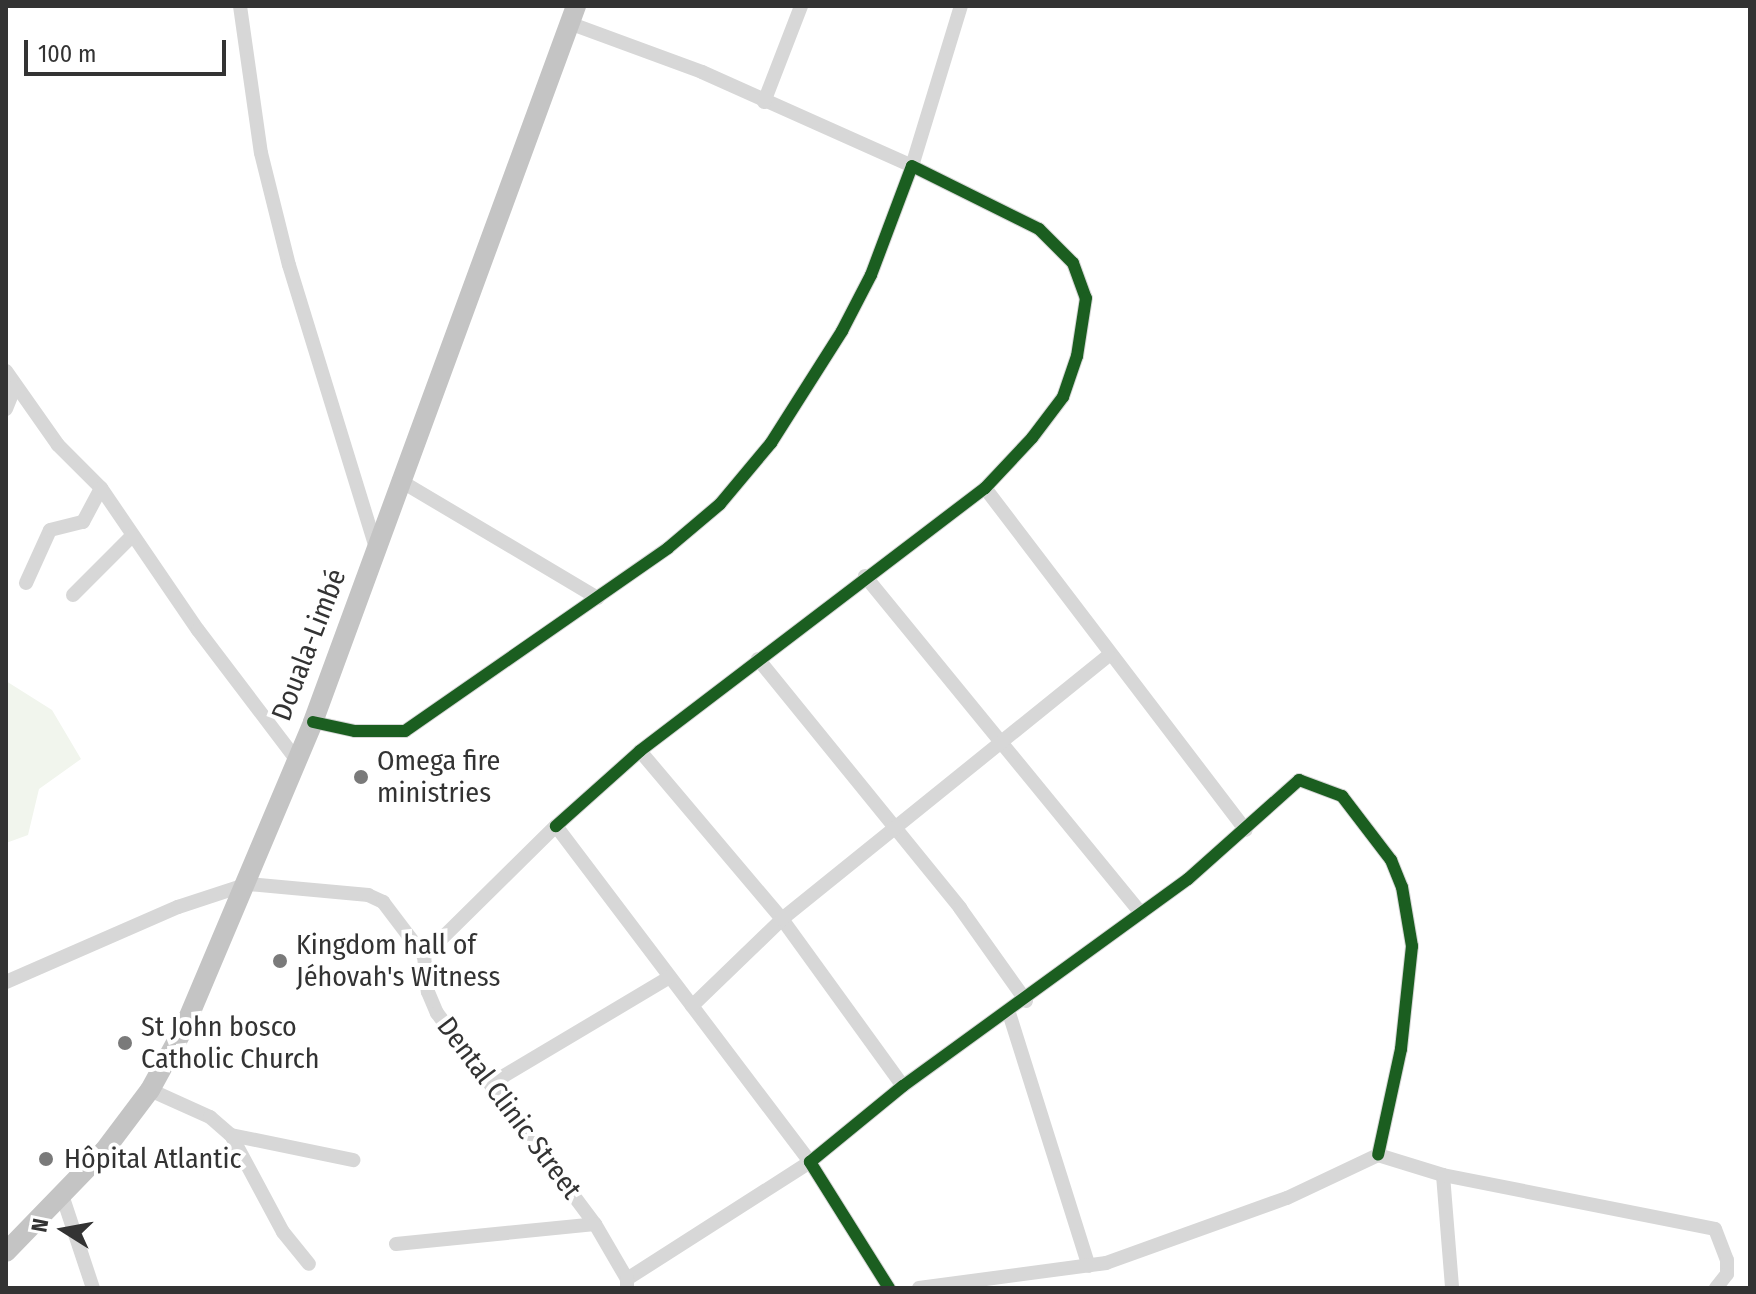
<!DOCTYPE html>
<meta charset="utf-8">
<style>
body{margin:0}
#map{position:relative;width:1756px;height:1294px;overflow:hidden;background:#fff;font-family:"Fira Sans Condensed",sans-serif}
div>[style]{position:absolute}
.green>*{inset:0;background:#f1f5ed}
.minor>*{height:14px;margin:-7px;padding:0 7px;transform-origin:7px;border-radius:7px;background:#d7d7d7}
.highway>*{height:20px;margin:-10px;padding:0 10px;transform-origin:10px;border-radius:10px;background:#c4c4c4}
.cycleway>*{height:12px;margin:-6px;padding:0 6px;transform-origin:6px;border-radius:6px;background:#1b5e20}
.dots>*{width:22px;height:22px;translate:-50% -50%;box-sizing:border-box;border:4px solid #fff;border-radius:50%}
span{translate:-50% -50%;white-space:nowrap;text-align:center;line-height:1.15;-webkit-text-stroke:8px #fff;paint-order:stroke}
.street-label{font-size:28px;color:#333}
.poi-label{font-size:28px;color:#333}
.left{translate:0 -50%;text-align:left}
.frame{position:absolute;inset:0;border:8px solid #333;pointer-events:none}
.north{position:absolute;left:24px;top:1190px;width:80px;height:80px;-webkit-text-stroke:6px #fff;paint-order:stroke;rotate:281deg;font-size:22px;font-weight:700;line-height:32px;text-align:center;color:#333}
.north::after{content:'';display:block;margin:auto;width:28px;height:36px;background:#333;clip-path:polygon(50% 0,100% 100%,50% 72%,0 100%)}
.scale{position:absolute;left:24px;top:40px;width:202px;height:36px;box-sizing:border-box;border:4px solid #333;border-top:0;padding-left:10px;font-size:24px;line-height:28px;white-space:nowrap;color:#333;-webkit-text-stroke:6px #fff;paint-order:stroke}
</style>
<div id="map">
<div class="green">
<i style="clip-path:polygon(6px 681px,52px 710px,81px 759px,39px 789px,28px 835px,6px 843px)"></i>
</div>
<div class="minor">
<i style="left:240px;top:6px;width:148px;rotate:81.9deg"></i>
<i style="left:261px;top:153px;width:115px;rotate:76deg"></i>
<i style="left:289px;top:265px;width:296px;rotate:72.9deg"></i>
<i style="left:569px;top:23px;width:142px;rotate:20.2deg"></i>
<i style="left:702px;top:72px;width:230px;rotate:24.1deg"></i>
<i style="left:912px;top:166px;width:167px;rotate:-73deg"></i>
<i style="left:764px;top:102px;width:103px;rotate:-68.9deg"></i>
<i style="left:6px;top:371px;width:90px;rotate:54.9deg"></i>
<i style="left:58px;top:445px;width:61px;rotate:45deg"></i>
<i style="left:101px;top:488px;width:172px;rotate:55.7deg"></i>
<i style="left:198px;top:630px;width:161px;rotate:52.8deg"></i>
<i style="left:6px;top:409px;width:24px;rotate:-68deg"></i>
<i style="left:399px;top:480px;width:231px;rotate:30.7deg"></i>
<i style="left:985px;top:488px;width:430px;rotate:52.7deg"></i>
<i style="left:865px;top:576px;width:436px;rotate:50.7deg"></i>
<i style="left:26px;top:583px;width:58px;rotate:-65.6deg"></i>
<i style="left:50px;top:530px;width:34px;rotate:-14deg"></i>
<i style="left:83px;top:522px;width:38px;rotate:-62deg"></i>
<i style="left:73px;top:595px;width:83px;rotate:-45deg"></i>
<i style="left:758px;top:659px;width:321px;rotate:50.9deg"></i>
<i style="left:960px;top:908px;width:114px;rotate:54.6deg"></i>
<i style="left:313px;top:722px;width:43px;rotate:12.1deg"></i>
<i style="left:355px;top:731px;width:50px"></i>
<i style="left:405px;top:731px;width:320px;rotate:-34.8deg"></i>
<i style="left:668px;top:548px;width:68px;rotate:-40.2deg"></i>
<i style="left:720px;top:504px;width:80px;rotate:-50.1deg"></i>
<i style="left:771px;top:443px;width:133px;rotate:-57.6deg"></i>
<i style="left:842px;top:331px;width:63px;rotate:-62.6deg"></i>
<i style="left:871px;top:275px;width:116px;rotate:-69.4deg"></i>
<i style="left:912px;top:166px;width:142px;rotate:26.4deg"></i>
<i style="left:1039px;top:229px;width:48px;rotate:45deg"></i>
<i style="left:1073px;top:263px;width:37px;rotate:70deg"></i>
<i style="left:1086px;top:298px;width:59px;rotate:98.8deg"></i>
<i style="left:1077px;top:356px;width:43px;rotate:108.9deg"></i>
<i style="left:1063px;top:397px;width:51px;rotate:127.1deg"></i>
<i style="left:1032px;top:438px;width:69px;rotate:133.2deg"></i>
<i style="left:985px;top:488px;width:434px;rotate:142.7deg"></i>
<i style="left:640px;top:751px;width:113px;rotate:138.2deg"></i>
<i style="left:640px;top:751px;width:220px;rotate:49.8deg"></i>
<i style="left:782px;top:919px;width:206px;rotate:54.1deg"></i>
<i style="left:424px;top:956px;width:185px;rotate:-44.6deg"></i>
<i style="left:556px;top:826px;width:421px;rotate:52.9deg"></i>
<i style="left:810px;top:1162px;width:217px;rotate:147.4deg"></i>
<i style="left:6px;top:982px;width:188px;rotate:-23.6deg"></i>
<i style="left:178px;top:907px;width:74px;rotate:-18.2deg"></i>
<i style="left:248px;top:884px;width:121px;rotate:5.2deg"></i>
<i style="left:368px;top:895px;width:17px;rotate:25deg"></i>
<i style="left:383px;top:902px;width:68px;rotate:52.8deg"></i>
<i style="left:424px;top:956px;width:36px;rotate:84deg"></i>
<i style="left:428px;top:992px;width:23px;rotate:67deg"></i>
<i style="left:437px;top:1013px;width:264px;rotate:53.2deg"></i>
<i style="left:692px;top:1006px;width:125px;rotate:-44deg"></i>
<i style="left:782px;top:919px;width:419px;rotate:-38.9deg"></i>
<i style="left:1009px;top:1013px;width:265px;rotate:72.5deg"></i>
<i style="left:492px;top:1083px;width:207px;rotate:-30.8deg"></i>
<i style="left:150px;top:1090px;width:66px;rotate:24.2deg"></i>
<i style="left:210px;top:1117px;width:28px;rotate:41deg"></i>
<i style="left:231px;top:1135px;width:125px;rotate:11.6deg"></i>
<i style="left:231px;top:1135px;width:110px;rotate:61.8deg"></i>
<i style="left:283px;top:1232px;width:41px;rotate:50.9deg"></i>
<i style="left:1443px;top:1175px;width:113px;rotate:85.4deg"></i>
<i style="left:63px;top:1198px;width:95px;rotate:71.6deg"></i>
<i style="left:396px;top:1244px;width:200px;rotate:-5.7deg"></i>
<i style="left:595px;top:1224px;width:64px;rotate:59.8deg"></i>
<i style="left:627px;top:1279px;width:9px;rotate:90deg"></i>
<i style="left:889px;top:1288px;width:149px;rotate:-122.1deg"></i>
<i style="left:810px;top:1162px;width:120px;rotate:-39.3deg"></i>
<i style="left:903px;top:1086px;width:352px;rotate:-36deg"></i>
<i style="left:1188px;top:879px;width:149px;rotate:-41.7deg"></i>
<i style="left:1299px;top:780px;width:46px;rotate:20.4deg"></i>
<i style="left:1342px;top:796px;width:81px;rotate:52.6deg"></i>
<i style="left:1391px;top:860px;width:29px;rotate:68deg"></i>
<i style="left:1402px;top:887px;width:60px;rotate:80.4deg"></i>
<i style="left:1412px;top:946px;width:104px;rotate:96.1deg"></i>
<i style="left:1401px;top:1049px;width:108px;rotate:102.2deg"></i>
<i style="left:919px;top:1288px;width:189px;rotate:-7.6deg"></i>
<i style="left:1106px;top:1263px;width:192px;rotate:-19.8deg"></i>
<i style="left:1287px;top:1198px;width:101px;rotate:-25.3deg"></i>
<i style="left:1378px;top:1155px;width:68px;rotate:17.1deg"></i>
<i style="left:1443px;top:1175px;width:277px;rotate:11.2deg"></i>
<i style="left:1715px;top:1229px;width:33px;rotate:69deg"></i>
<i style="left:1727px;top:1260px;width:14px;rotate:90deg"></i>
<i style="left:1727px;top:1274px;width:18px;rotate:128deg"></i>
</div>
<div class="highway">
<i style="left:6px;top:1252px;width:141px;rotate:-45.9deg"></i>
<i style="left:104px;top:1151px;width:76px;rotate:-53deg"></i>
<i style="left:150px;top:1090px;width:71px;rotate:-61.3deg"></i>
<i style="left:184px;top:1028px;width:332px;rotate:-67.1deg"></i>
<i style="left:313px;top:722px;width:763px;rotate:-69.83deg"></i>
</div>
<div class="cycleway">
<i style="left:313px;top:722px;width:43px;rotate:12.1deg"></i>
<i style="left:355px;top:731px;width:50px"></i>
<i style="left:405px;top:731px;width:320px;rotate:-34.8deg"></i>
<i style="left:668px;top:548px;width:68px;rotate:-40.2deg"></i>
<i style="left:720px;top:504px;width:80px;rotate:-50.1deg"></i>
<i style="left:771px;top:443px;width:133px;rotate:-57.6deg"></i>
<i style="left:842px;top:331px;width:63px;rotate:-62.6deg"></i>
<i style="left:871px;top:275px;width:116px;rotate:-69.4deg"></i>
<i style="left:912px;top:166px;width:142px;rotate:26.4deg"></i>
<i style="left:1039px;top:229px;width:48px;rotate:45deg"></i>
<i style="left:1073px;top:263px;width:37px;rotate:70deg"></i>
<i style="left:1086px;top:298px;width:59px;rotate:98.8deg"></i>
<i style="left:1077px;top:356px;width:43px;rotate:108.9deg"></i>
<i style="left:1063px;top:397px;width:51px;rotate:127.1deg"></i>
<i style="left:1032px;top:438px;width:69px;rotate:133.2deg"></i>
<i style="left:985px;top:488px;width:434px;rotate:142.7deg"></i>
<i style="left:640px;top:751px;width:113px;rotate:138.2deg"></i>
<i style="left:889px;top:1288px;width:149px;rotate:-122.1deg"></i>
<i style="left:810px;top:1162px;width:120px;rotate:-39.3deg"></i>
<i style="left:903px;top:1086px;width:352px;rotate:-36deg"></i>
<i style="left:1188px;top:879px;width:149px;rotate:-41.7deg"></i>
<i style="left:1299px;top:780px;width:46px;rotate:20.4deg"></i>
<i style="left:1342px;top:796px;width:81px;rotate:52.6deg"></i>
<i style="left:1391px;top:860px;width:29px;rotate:68deg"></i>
<i style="left:1402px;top:887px;width:60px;rotate:80.4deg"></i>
<i style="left:1412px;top:946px;width:104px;rotate:96.1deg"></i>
<i style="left:1401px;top:1049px;width:108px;rotate:102.2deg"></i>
</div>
<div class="dots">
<i style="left:361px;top:777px;background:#7a7a7a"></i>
<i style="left:280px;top:961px;background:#7a7a7a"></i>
<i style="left:125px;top:1043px;background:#7a7a7a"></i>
<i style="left:46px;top:1159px;background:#7a7a7a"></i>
</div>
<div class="street-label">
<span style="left:309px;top:645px;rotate:-69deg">Douala-Limbé</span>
<span style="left:509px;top:1108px;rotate:53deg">Dental Clinic Street</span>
</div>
<div class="poi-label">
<span class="left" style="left:377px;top:777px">Omega fire<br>ministries</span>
<span class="left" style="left:296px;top:961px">Kingdom hall of<br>Jéhovah's Witness</span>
<span class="left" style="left:141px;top:1043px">St John bosco<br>Catholic Church</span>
<span class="left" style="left:64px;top:1159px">Hôpital Atlantic</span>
</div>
<div class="frame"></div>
<div class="north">N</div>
<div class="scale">100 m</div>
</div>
